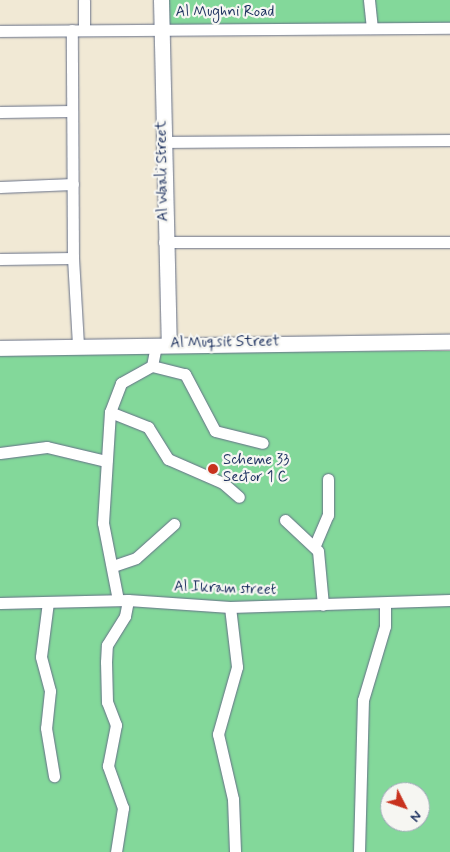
<!DOCTYPE html>
<style>
body{margin:0}
#map{position:relative;width:450px;height:852px;overflow:hidden;background:#f1e9d5;font-family:Mynerve,sans-serif}
div>[style]{position:absolute}
.green>*{inset:0;background:#83d89a;transform-origin:0 0}
.roads{filter:drop-shadow(0 0 1px #667088) drop-shadow(0 0 1px #667088)}
.minor>*{height:11px;margin:-5.5px;padding:0 5.5px;transform-origin:5.5px;border-radius:5.5px;background:#fff}
.tertiary>*{height:15px;margin:-7.5px;padding:0 7.5px;transform-origin:7.5px;border-radius:7.5px;background:#fff}
.dots>*{width:14px;height:14px;translate:-50% -50%;box-sizing:border-box;border:2px solid #f6f6f2;border-radius:50%}
span{translate:-50% -50%;white-space:nowrap;text-align:center;line-height:1.15;-webkit-text-stroke:4.5px #f6f6f2;paint-order:stroke}
.street-label{font-size:15px;color:#1b2f5e}
.poi-label{font-size:15px;color:#1b2f5e}
.left{translate:0 -50%;text-align:left}
.north{position:absolute;left:380px;top:782px;width:50px;height:50px;box-sizing:border-box;background:#f6f6f2;border:1px solid #9ea6b7;border-radius:50%;rotate:131deg;font-size:14px;font-weight:700;line-height:20px;text-align:center;color:#1b2f5e}
.north::after{content:'';display:block;margin:auto;width:18px;height:22px;background:#c8321e;clip-path:polygon(50% 0,100% 100%,50% 72%,0 100%)}
</style>
<div id="map">
<div class="green">
<i style="left:161px;top:0;width:289px;height:28px"></i>
<i style="clip-path:polygon(evenodd,450px 351px,450px 852px,0 852px,0 352px,450px 351px,390px 792px,420px 792px,420px 822px,390px 822px,390px 792px)"></i>
</div>
<div class="roads">
<div class="minor">
<i style="left:369px;top:0;width:28px;rotate:84deg"></i>
<i style="left:84px;top:30px;width:30px;rotate:-90deg"></i>
<i style="left:0;top:31px;width:450px;rotate:-0.4deg"></i>
<i style="left:0;top:112px;width:72px;rotate:-0.8deg"></i>
<i style="left:162px;top:142px;width:288px;rotate:-0.4deg"></i>
<i style="left:0;top:187px;width:73px;rotate:-2.4deg"></i>
<i style="left:164px;top:242px;width:286px"></i>
<i style="left:73px;top:258px;width:86px;rotate:86.7deg"></i>
<i style="left:0;top:259px;width:73px;rotate:-0.8deg"></i>
<i style="left:73px;top:258px;width:228px;rotate:-90.3deg"></i>
<i style="left:152px;top:366px;width:34px;rotate:14deg"></i>
<i style="left:185px;top:374px;width:64px;rotate:62.2deg"></i>
<i style="left:215px;top:431px;width:49px;rotate:14deg"></i>
<i style="left:110px;top:412px;width:41px;rotate:21.5deg"></i>
<i style="left:148px;top:427px;width:38px;rotate:58deg"></i>
<i style="left:168px;top:459px;width:60px;rotate:23.6deg"></i>
<i style="left:223px;top:483px;width:21px;rotate:41deg"></i>
<i style="left:0;top:453px;width:47px;rotate:-7.3deg"></i>
<i style="left:47px;top:447px;width:61px;rotate:13.3deg"></i>
<i style="left:285px;top:520px;width:45px;rotate:43.2deg"></i>
<i style="left:318px;top:551px;width:54px;rotate:84.7deg"></i>
<i style="left:315px;top:545px;width:33px;rotate:-67deg"></i>
<i style="left:328px;top:515px;width:36px;rotate:-90deg"></i>
<i style="left:113px;top:566px;width:24px;rotate:-19deg"></i>
<i style="left:136px;top:558px;width:51px;rotate:-41.8deg"></i>
<i style="left:118px;top:600px;width:78px;rotate:-101deg"></i>
<i style="left:103px;top:523px;width:111px;rotate:-86.4deg"></i>
<i style="left:110px;top:412px;width:31px;rotate:-69deg"></i>
<i style="left:121px;top:383px;width:35px;rotate:-29deg"></i>
<i style="left:152px;top:366px;width:21px;rotate:-79deg"></i>
<i style="left:48px;top:602px;width:55px;rotate:97.3deg"></i>
<i style="left:41px;top:657px;width:35px;rotate:75deg"></i>
<i style="left:50px;top:691px;width:37px;rotate:96deg"></i>
<i style="left:46px;top:728px;width:49px;rotate:80.5deg"></i>
<i style="left:0;top:603px;width:128px;rotate:-1.3deg"></i>
<i style="left:128px;top:600px;width:102px;rotate:3.9deg"></i>
<i style="left:230px;top:607px;width:220px;rotate:-1.8deg"></i>
<i style="left:230px;top:607px;width:60px;rotate:83.3deg"></i>
<i style="left:237px;top:667px;width:70px;rotate:105.8deg"></i>
<i style="left:218px;top:734px;width:67px;rotate:77deg"></i>
<i style="left:233px;top:799px;width:53px;rotate:87.8deg"></i>
<i style="left:116px;top:852px;width:45px;rotate:-81deg"></i>
<i style="left:123px;top:808px;width:45px;rotate:-109.7deg"></i>
<i style="left:108px;top:766px;width:42px;rotate:-79deg"></i>
<i style="left:116px;top:725px;width:25px;rotate:-111deg"></i>
<i style="left:107px;top:702px;width:40px;rotate:-91.4deg"></i>
<i style="left:106px;top:662px;width:17px;rotate:-87deg"></i>
<i style="left:107px;top:645px;width:34px;rotate:-58deg"></i>
<i style="left:125px;top:616px;width:16px;rotate:-79deg"></i>
<i style="left:359px;top:852px;width:152px;rotate:-88.5deg"></i>
<i style="left:363px;top:700px;width:77px;rotate:-73.4deg"></i>
<i style="left:385px;top:626px;width:23px;rotate:-90deg"></i>
</div>
<div class="tertiary">
<i style="left:161px;top:0;width:343px;rotate:88.7deg"></i>
<i style="left:0;top:348px;width:450px;rotate:-0.8deg"></i>
</div>
</div>
<div class="dots">
<i style="left:213px;top:469px;background:#c8321e"></i>
</div>
<div class="street-label">
<span style="left:225px;top:13px">Al Mughni Road</span>
<span style="left:163px;top:171px;rotate:-91deg">Al Waali Street</span>
<span style="left:225px;top:343px;rotate:-1deg">Al Muqsit Street</span>
<span style="left:225px;top:589px;rotate:2deg">Al Ikram street</span>
</div>
<div class="poi-label">
<span class="left" style="left:223px;top:469px">Scheme 33<br>Sector 1 C</span>
</div>
<div class="north">N</div>
</div>
